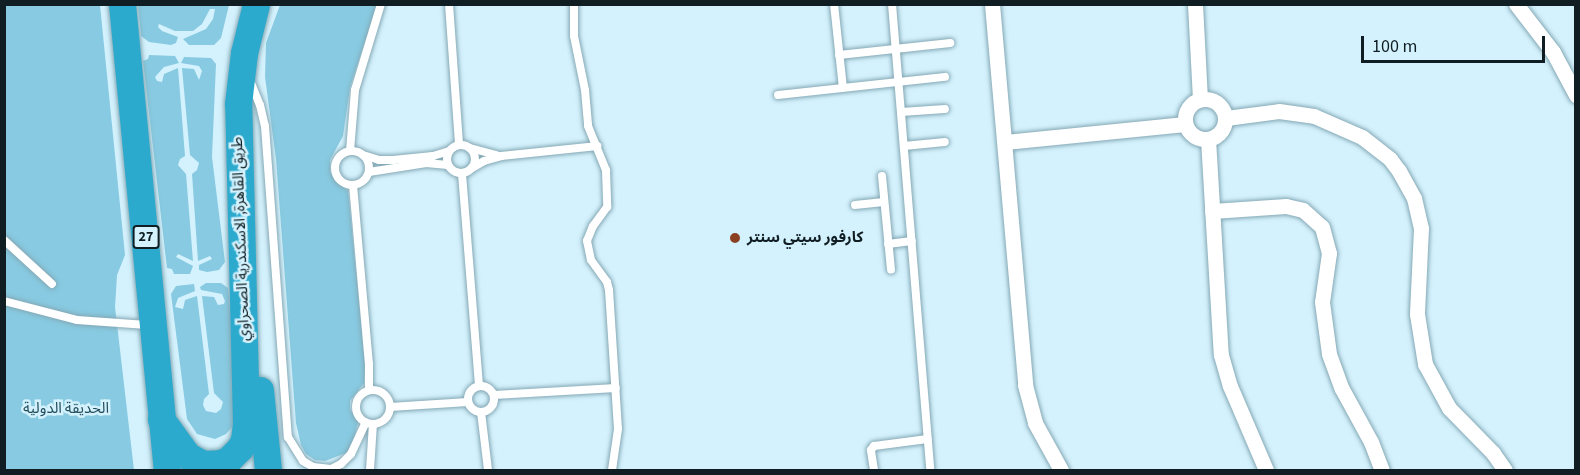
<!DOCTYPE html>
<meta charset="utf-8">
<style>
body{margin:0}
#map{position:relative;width:1580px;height:475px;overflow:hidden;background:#d4f2fd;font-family:"Source Sans 3","Noto Sans Arabic",sans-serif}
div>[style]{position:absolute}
.green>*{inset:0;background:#87cae1}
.roads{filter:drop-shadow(0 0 2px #84a8b5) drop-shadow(0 0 2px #84a8b5)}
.lane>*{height:8px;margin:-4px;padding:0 4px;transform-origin:4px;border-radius:4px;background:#fff}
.lane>.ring{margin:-4px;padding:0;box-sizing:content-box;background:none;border:8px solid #fff;border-radius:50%}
.street>*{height:15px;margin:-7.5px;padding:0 7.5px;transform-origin:7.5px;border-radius:7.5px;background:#fff}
.street>.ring{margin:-7.5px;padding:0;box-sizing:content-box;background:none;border:15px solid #fff;border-radius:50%}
.highway>*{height:27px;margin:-13.5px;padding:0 13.5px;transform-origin:13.5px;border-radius:13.5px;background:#2caace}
.dots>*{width:16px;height:16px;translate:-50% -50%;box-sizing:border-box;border:3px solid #d4f2fd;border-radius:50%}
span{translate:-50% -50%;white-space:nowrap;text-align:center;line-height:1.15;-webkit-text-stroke:5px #d4f2fd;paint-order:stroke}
.shield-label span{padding:2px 4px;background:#d4f2fd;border:2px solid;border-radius:4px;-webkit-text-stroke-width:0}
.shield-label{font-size:14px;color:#101e23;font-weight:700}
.poi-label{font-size:15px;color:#101e23;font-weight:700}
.left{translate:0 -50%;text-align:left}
.street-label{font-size:15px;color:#101e23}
.park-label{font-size:15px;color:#244e5d}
.frame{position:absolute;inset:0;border:6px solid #101e23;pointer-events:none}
.scale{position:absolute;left:1361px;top:36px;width:184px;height:27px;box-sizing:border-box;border:3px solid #101e23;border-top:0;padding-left:8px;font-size:18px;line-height:21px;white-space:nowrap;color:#101e23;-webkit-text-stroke:4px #d4f2fd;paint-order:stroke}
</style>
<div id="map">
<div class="green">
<i style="clip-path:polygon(4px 5px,100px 5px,125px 255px,117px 275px,115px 307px,134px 470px,5px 470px)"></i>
<i style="clip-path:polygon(138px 5px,138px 4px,229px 5px,221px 38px,214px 45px,189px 45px,183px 39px,206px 29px,213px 19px,215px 9px,210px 9px,202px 24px,193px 31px,175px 31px,159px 24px,158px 27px,162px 31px,178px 37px,176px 43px,171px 45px,149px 42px,141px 36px)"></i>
<i style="clip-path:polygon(280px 5px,377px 5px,350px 87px,343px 136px,330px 160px,330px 171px,335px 181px,348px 191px,349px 200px,365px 363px,364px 383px,350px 401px,350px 409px,358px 422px,353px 444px,346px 453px,325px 461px,315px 460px,306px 454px,301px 445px,296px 423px,276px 159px,265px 77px,266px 43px)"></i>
<i style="clip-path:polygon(149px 55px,175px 56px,179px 63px,164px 67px,155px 77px,157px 81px,162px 82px,164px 74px,178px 68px,185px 156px,180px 159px,178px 165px,186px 174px,193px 261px,178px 254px,176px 257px,193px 266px,190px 274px,174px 274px,172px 269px,167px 268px,143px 61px,148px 59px)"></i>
<i style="clip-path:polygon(184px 57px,211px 58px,216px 64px,212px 157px,225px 262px,219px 270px,207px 272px,199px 270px,199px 265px,212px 259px,210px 256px,198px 261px,192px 174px,197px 170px,199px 163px,190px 155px,182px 68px,194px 69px,199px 80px,202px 71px,199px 66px,181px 63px)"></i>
<i style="clip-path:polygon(206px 283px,221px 283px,228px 288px,230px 308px,234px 425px,226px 434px,215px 439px,197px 434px,187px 419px,171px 294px,176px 286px,194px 284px,195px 291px,178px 298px,175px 307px,183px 309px,185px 300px,197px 296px,209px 394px,204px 399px,203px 405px,206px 411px,216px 413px,221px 409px,223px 402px,214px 393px,202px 296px,214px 297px,218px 305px,224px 304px,225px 301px,222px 294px,201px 290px,200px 287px)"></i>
</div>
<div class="roads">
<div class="lane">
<i style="left:449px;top:4px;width:141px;rotate:85.9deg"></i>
<i style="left:574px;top:4px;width:32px;rotate:90deg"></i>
<i style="left:574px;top:36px;width:55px;rotate:78.5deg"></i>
<i style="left:585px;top:90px;width:36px;rotate:85deg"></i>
<i style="left:588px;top:126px;width:48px;rotate:67.8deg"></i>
<i style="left:606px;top:170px;width:37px;rotate:88deg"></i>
<i style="left:607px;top:207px;width:24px;rotate:126deg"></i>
<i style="left:593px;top:226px;width:16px;rotate:112deg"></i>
<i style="left:587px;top:241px;width:19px;rotate:78deg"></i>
<i style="left:591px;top:260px;width:27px;rotate:54deg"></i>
<i style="left:607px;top:282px;width:8px;rotate:76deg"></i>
<i style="left:609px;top:290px;width:139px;rotate:86.3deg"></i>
<i style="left:618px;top:429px;width:41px;rotate:98.3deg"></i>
<i style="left:834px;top:4px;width:84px;rotate:83.9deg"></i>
<i style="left:892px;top:4px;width:468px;rotate:85.3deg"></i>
<i style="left:839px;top:55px;width:112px;rotate:-6.2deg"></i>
<i style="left:249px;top:78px;width:29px;rotate:68deg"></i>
<i style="left:260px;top:105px;width:22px;rotate:77deg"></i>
<i style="left:265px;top:126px;width:312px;rotate:85.8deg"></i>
<i style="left:288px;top:437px;width:28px;rotate:58deg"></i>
<i style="left:303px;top:461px;width:12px;rotate:31deg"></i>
<i style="left:313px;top:467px;width:18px;rotate:6deg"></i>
<i style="left:331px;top:469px;width:11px;rotate:-27deg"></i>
<i style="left:341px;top:464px;width:14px;rotate:-45deg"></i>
<i style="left:351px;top:454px;width:35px;rotate:-65deg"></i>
<i style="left:778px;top:95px;width:168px;rotate:-6.2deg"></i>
<i style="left:901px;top:112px;width:44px;rotate:-3.9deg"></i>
<i class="ring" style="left:447px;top:145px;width:20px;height:20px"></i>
<i style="left:904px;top:146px;width:41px;rotate:-5.6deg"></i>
<i style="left:470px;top:148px;width:28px;rotate:15deg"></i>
<i class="ring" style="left:335px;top:151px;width:26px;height:26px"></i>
<i style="left:350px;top:151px;width:61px;rotate:-85.3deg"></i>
<i style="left:355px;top:90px;width:90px;rotate:-73.2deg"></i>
<i style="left:363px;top:155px;width:17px;rotate:17deg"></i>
<i style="left:379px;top:160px;width:14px"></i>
<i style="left:393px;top:160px;width:40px;rotate:-5.7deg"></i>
<i style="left:433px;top:156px;width:17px;rotate:-17deg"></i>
<i style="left:472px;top:168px;width:14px;rotate:-30deg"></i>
<i style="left:484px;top:161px;width:18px;rotate:-16deg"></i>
<i style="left:501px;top:156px;width:97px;rotate:-5.9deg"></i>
<i style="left:369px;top:172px;width:58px;rotate:-9deg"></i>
<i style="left:426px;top:163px;width:22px;rotate:5deg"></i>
<i style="left:462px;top:174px;width:212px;rotate:85.4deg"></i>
<i style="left:882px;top:176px;width:94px;rotate:84.5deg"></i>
<i style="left:353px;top:185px;width:180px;rotate:84.9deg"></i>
<i style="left:369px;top:364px;width:26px;rotate:90deg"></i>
<i style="left:855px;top:205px;width:29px;rotate:-6deg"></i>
<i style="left:4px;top:240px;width:65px;rotate:42.5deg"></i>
<i style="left:888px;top:244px;width:24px;rotate:-7deg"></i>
<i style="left:4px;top:301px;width:75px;rotate:14.6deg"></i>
<i style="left:77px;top:320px;width:70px;rotate:4.1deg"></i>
<i class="ring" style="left:468px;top:386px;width:18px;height:18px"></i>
<i class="ring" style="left:356px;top:390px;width:26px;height:26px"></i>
<i style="left:494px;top:395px;width:122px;rotate:-3.3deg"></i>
<i style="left:390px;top:407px;width:78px;rotate:-3.7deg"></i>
<i style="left:481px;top:412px;width:58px;rotate:83.1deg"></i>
<i style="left:370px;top:470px;width:46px;rotate:-86.3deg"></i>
<i style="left:874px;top:470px;width:20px;rotate:-99deg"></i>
<i style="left:871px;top:450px;width:5px;rotate:-53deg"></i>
<i style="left:874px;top:446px;width:54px;rotate:-7.4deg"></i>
</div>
<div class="street">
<i style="left:992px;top:4px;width:382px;rotate:85deg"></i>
<i style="left:1025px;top:385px;width:39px;rotate:75deg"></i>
<i style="left:1035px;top:423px;width:54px;rotate:61deg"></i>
<i style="left:1195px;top:4px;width:95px;rotate:87deg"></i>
<i style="left:1516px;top:4px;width:61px;rotate:52.4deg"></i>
<i style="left:1553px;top:52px;width:49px;rotate:61.9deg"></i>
<i class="ring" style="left:1185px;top:99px;width:25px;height:25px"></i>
<i style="left:1226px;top:118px;width:53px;rotate:-7.5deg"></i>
<i style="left:1279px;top:111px;width:35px;rotate:8deg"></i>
<i style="left:1314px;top:116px;width:52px;rotate:23.6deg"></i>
<i style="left:1362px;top:137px;width:36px;rotate:38deg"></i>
<i style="left:1390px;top:159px;width:15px;rotate:53deg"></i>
<i style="left:1399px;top:171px;width:31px;rotate:61deg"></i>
<i style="left:1414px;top:198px;width:31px;rotate:77deg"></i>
<i style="left:1421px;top:228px;width:86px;rotate:92.7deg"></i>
<i style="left:1417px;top:314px;width:51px;rotate:80.9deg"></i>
<i style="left:1425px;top:364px;width:50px;rotate:61.4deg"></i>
<i style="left:1449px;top:408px;width:63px;rotate:45.6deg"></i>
<i style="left:1493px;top:453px;width:21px;rotate:55deg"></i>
<i style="left:1208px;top:139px;width:216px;rotate:86.6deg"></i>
<i style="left:1221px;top:355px;width:32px;rotate:74deg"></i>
<i style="left:1230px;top:386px;width:91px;rotate:66.8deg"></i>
<i style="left:1005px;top:142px;width:181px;rotate:-5.7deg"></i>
<i style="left:1212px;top:211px;width:74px;rotate:-3.9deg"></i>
<i style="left:1286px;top:206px;width:17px;rotate:13deg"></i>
<i style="left:1303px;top:210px;width:25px;rotate:42deg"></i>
<i style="left:1322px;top:227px;width:27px;rotate:75deg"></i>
<i style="left:1329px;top:253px;width:49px;rotate:98.1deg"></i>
<i style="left:1322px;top:302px;width:52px;rotate:82.3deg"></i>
<i style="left:1329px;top:354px;width:37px;rotate:70deg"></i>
<i style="left:1342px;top:389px;width:60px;rotate:61.3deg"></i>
<i style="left:1371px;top:442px;width:30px;rotate:69deg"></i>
</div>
<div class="highway">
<i style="left:122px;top:4px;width:468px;rotate:84.5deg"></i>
<i style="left:260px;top:390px;width:80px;rotate:84.3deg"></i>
<i style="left:161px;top:419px;width:46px;rotate:53.9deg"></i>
<i style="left:188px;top:456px;width:17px;rotate:28deg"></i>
<i style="left:203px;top:464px;width:17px;rotate:-3deg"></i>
<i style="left:220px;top:463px;width:9px;rotate:-21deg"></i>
<i style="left:228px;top:460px;width:17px;rotate:-45deg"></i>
<i style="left:240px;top:448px;width:9px;rotate:-63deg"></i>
<i style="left:244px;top:440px;width:17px;rotate:-83deg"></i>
<i style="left:246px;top:423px;width:319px;rotate:-91.4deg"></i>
<i style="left:238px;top:104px;width:51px;rotate:-83.3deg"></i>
<i style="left:244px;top:53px;width:50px;rotate:-76.2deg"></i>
</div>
</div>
<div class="dots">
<i style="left:735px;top:238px;background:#8a4122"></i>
</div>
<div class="shield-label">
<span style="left:146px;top:237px">27</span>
</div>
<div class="poi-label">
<span class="left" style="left:747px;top:238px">كارفور سيتي سنتر</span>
</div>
<div class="street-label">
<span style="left:241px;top:239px;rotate:-92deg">طريق القاهرة, الاسكندرية الصحراوي</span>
</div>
<div class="park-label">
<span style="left:66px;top:409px">الحديقة الدولية</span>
</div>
<div class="frame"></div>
<div class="scale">100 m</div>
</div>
